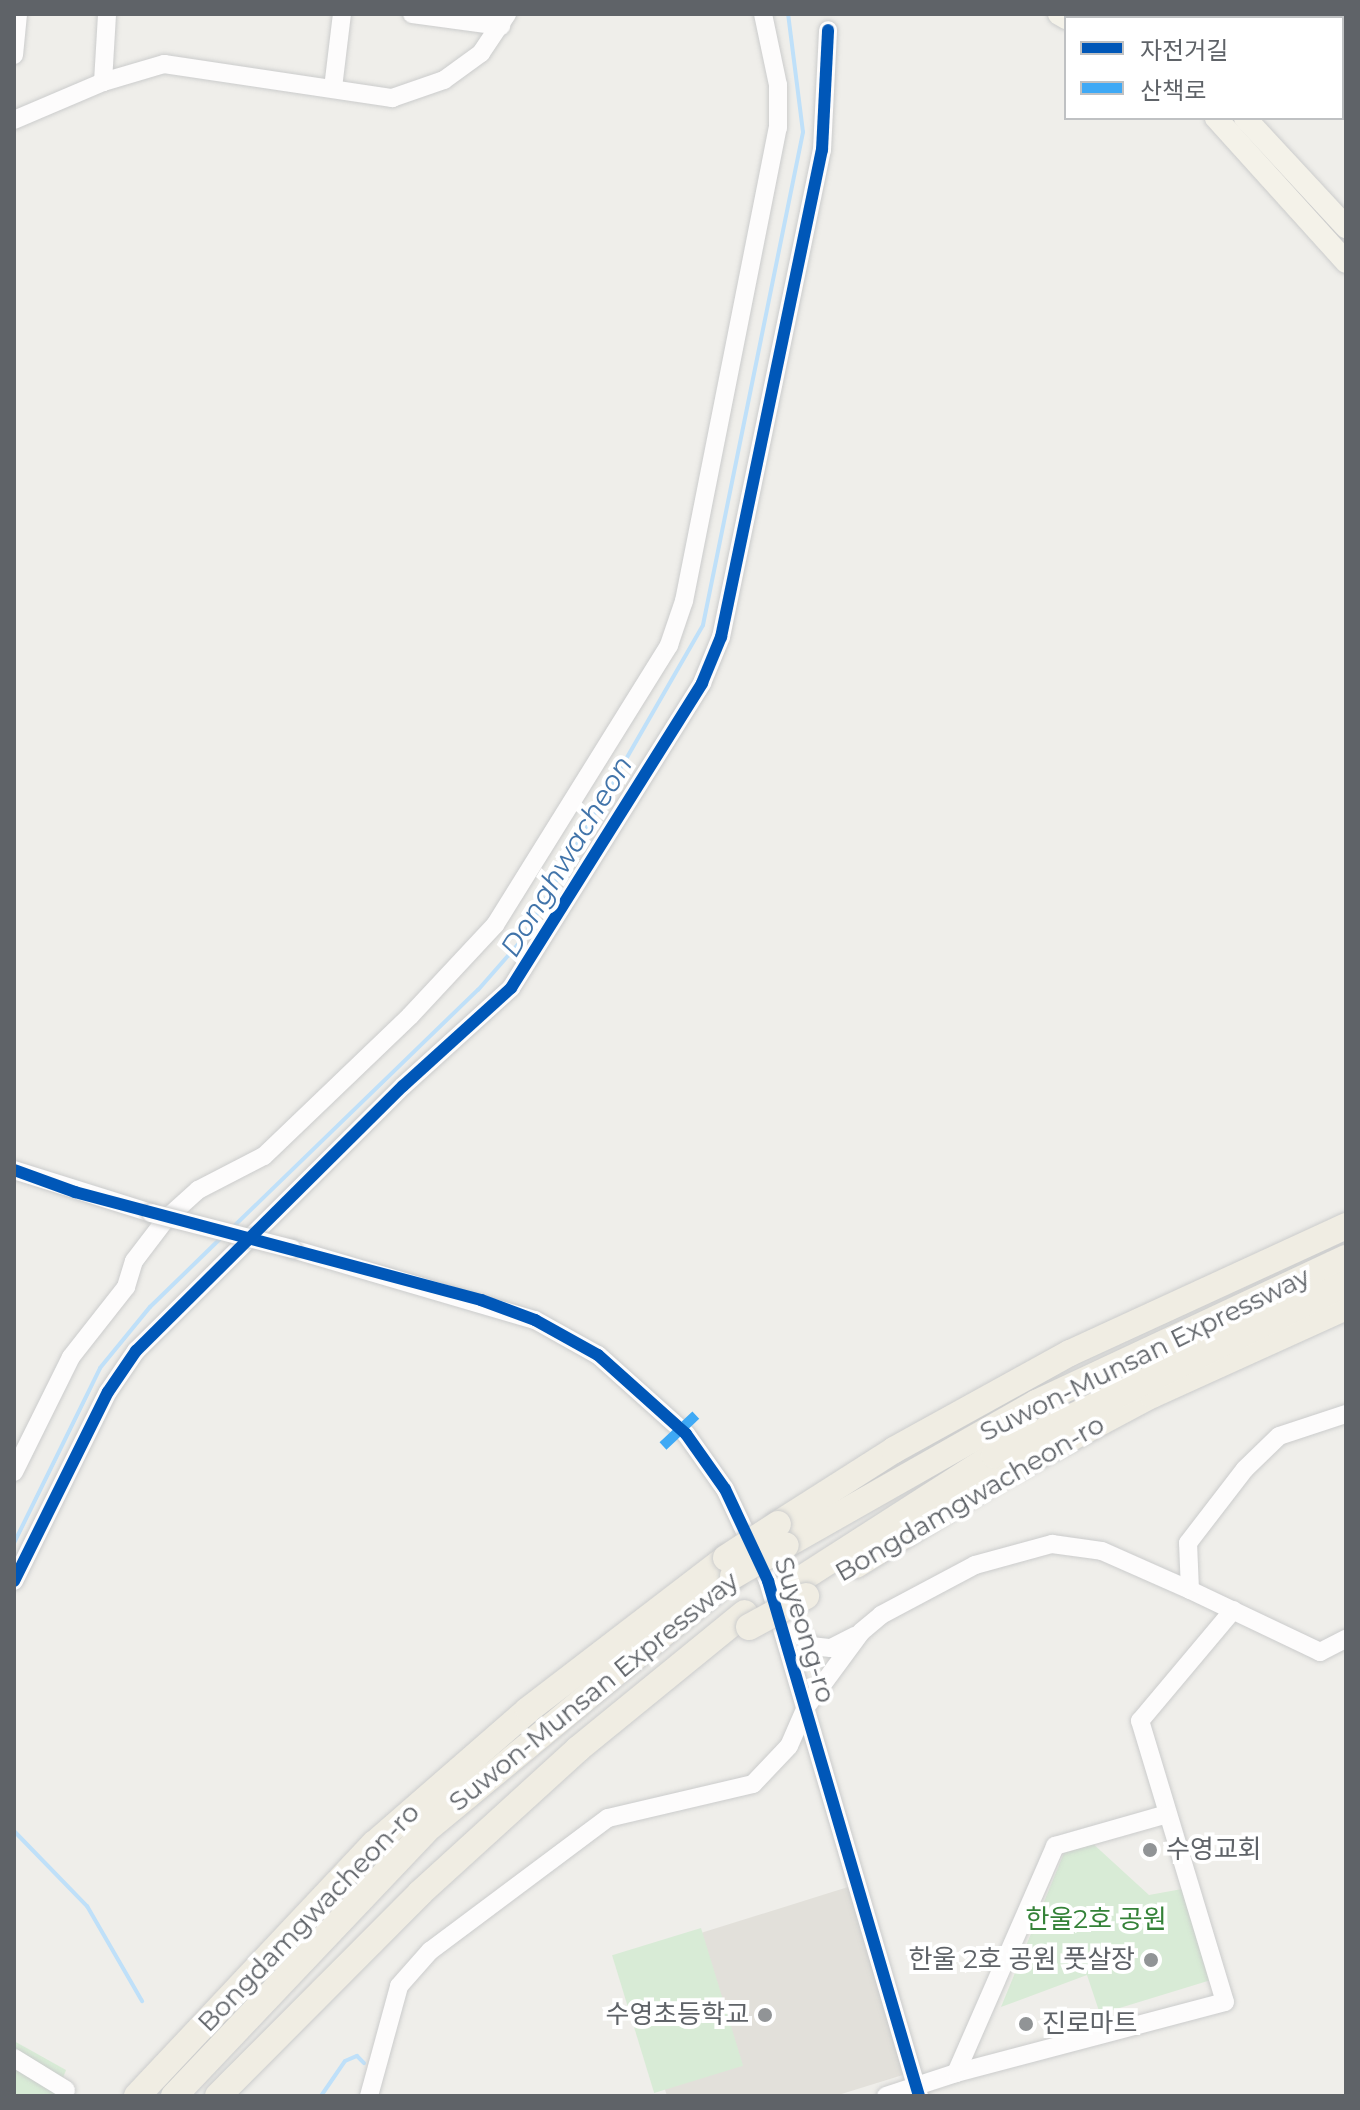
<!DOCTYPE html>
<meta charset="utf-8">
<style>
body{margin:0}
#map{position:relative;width:1360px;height:2110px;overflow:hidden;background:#efeeea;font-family:Montserrat,"Noto Sans KR",sans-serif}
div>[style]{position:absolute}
.education>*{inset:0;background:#e2e0da}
.green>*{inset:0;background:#d8ebd6;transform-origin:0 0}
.stream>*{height:4px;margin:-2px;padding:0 2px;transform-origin:2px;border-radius:2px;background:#bfe0f9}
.roads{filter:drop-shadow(0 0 2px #cbcccc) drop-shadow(0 0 2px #cbcccc)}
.minor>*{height:18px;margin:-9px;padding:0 9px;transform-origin:9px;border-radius:9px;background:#fdfcfc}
.major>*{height:22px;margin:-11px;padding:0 11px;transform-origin:11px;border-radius:11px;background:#f4f2e9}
.highway>*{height:26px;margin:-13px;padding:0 13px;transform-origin:13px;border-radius:13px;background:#f0ede3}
.bridges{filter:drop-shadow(0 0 2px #cbcccc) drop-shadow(0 0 2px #cbcccc)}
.minor-bridge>*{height:18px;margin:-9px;padding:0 9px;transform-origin:9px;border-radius:9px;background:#fdfcfc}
.highway-bridge>*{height:26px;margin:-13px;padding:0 13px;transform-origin:13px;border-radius:13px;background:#f0ede3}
.quiet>*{height:10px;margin-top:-5px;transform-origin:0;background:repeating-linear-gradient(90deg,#3fa9f5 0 20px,transparent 0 30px)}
.cycleway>*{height:12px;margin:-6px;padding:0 6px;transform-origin:6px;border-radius:6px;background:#0057b8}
.dots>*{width:22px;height:22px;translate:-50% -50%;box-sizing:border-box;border:4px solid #fff;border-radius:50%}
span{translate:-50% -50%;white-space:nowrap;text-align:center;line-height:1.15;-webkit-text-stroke:8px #fff;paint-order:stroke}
.street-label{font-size:26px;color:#5f6368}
.poi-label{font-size:26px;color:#5f6368}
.left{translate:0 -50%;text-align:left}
.right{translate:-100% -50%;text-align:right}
.park-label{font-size:26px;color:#348238}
.water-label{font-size:28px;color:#4174aa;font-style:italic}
.frame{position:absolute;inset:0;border:16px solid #5f6368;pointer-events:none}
.legend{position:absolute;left:1064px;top:16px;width:280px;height:104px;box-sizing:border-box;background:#fff;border:2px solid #bfc1c3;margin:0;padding:10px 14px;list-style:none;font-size:24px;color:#5f6368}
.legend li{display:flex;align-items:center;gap:16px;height:40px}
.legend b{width:40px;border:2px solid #bfc1c3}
</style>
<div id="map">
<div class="education">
<i style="clip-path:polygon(848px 1887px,906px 2074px,835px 2096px,667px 2096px,624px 1957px)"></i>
</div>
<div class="green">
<i style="clip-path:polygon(1090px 1841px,1149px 1895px,1182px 1889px,1211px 1980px,1100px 2014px,1087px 1975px,1001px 2007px,1066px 1848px)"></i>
<i style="left:701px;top:1928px;width:144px;height:93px;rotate:73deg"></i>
<i style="clip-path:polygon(14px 2041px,66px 2070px,56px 2096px,14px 2096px)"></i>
</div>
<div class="stream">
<i style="left:231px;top:1229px;width:344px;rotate:-44.1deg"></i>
<i style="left:478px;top:990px;width:67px;rotate:-48.7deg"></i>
<i style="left:522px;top:940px;width:363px;rotate:-60.1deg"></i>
<i style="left:703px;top:625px;width:503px;rotate:-78.53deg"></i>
<i style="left:803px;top:132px;width:119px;rotate:-97.2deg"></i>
<i style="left:14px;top:1543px;width:195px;rotate:-63.8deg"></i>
<i style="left:100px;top:1368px;width:79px;rotate:-50.7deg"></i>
<i style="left:150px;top:1307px;width:100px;rotate:-44.2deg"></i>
<i style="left:14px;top:1831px;width:105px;rotate:45.8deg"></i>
<i style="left:87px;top:1906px;width:110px;rotate:59.9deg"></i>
<i style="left:321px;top:2096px;width:42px;rotate:-55.6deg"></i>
<i style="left:345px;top:2061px;width:13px;rotate:-23deg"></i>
<i style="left:357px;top:2056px;width:10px;rotate:45deg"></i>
</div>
<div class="roads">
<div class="minor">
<i style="left:412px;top:14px;width:90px;rotate:7.7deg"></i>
<i style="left:14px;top:55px;width:41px;rotate:-84.4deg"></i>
<i style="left:103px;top:82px;width:68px;rotate:-86.6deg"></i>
<i style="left:333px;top:88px;width:75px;rotate:-83.1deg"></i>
<i style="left:14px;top:120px;width:97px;rotate:-23.1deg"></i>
<i style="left:103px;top:82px;width:64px;rotate:-16.4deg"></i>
<i style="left:164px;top:64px;width:231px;rotate:8.5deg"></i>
<i style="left:392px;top:98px;width:55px;rotate:-19.1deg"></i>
<i style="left:444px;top:80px;width:46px;rotate:-36.1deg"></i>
<i style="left:481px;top:53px;width:47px;rotate:-56.3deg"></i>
<i style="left:14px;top:1170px;width:144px;rotate:17.4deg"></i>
<i style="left:292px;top:1249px;width:253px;rotate:16.3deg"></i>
<i style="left:535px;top:1320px;width:72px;rotate:29.1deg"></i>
<i style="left:598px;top:1355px;width:118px;rotate:41.9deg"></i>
<i style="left:686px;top:1434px;width:67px;rotate:54.7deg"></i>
<i style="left:725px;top:1489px;width:102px;rotate:64.9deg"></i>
<i style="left:768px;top:1581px;width:537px;rotate:73.66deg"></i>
<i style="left:14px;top:1472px;width:128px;rotate:-63.6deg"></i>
<i style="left:71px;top:1357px;width:89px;rotate:-51.8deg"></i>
<i style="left:126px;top:1287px;width:27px;rotate:-73deg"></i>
<i style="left:134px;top:1261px;width:53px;rotate:-52.7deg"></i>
<i style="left:166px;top:1219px;width:43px;rotate:-42.2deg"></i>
<i style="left:198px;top:1190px;width:74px;rotate:-27.3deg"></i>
<i style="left:264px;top:1156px;width:202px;rotate:-43.8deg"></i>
<i style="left:410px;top:1016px;width:125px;rotate:-47deg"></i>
<i style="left:495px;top:925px;width:330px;rotate:-58.1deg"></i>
<i style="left:669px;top:645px;width:46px;rotate:-71.2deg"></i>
<i style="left:684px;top:601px;width:482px;rotate:-78.8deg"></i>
<i style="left:778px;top:128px;width:43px;rotate:-90deg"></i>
<i style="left:778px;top:85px;width:73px;rotate:-101.9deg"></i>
<i style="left:14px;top:1581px;width:211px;rotate:-63.6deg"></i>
<i style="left:108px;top:1392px;width:50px;rotate:-55.7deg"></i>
<i style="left:136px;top:1351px;width:376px;rotate:-44.8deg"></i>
<i style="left:403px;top:1086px;width:146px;rotate:-42.2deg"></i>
<i style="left:511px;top:988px;width:360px;rotate:-57.9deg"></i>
<i style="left:702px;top:683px;width:50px;rotate:-67.6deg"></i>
<i style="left:721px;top:637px;width:497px;rotate:-78.3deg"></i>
<i style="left:822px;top:150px;width:120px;rotate:-87.1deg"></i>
<i style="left:1190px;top:1590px;width:144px;rotate:25.5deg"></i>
<i style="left:1320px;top:1652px;width:29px;rotate:-27deg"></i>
<i style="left:786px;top:1618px;width:38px;rotate:48deg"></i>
<i style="left:811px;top:1646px;width:20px;rotate:6deg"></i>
<i style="left:831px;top:1648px;width:27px;rotate:-27deg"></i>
<i style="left:14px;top:2058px;width:61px;rotate:31.6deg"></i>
<i style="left:956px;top:2073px;width:278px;rotate:-14.8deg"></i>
<i style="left:1225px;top:2002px;width:294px;rotate:-106.8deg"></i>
<i style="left:1140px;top:1721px;width:145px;rotate:-50deg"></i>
<i style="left:369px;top:2096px;width:114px;rotate:-74.7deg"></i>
<i style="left:399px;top:1986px;width:47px;rotate:-48.5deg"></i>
<i style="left:430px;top:1951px;width:222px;rotate:-36.8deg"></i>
<i style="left:608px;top:1818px;width:149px;rotate:-13.2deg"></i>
<i style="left:753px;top:1784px;width:52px;rotate:-46.5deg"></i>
<i style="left:789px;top:1746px;width:43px;rotate:-66.4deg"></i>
<i style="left:806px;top:1707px;width:93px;rotate:-53.7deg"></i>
<i style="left:861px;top:1632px;width:26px;rotate:-40deg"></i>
<i style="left:881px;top:1615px;width:106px;rotate:-28deg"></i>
<i style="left:975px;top:1565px;width:80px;rotate:-15.3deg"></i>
<i style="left:1052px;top:1544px;width:50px;rotate:8deg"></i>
<i style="left:1102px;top:1551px;width:96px;rotate:23.9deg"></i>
<i style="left:1190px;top:1590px;width:47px;rotate:-92.4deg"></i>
<i style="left:1188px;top:1543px;width:93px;rotate:-52.4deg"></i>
<i style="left:1245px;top:1469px;width:47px;rotate:-44.1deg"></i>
<i style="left:1279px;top:1436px;width:71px;rotate:-18.2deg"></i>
<i style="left:886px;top:2096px;width:74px;rotate:-18.2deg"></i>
<i style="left:956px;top:2073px;width:248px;rotate:-66.4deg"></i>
<i style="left:1055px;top:1846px;width:116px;rotate:-15.9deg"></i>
</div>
<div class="major">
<i style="left:1059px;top:14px;width:8px;rotate:30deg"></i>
<i style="left:1098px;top:14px;width:8px;rotate:30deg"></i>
<i style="left:1216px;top:118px;width:194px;rotate:47.9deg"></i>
<i style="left:1245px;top:118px;width:149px;rotate:47.2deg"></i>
</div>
<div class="highway">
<i style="left:778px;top:1524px;width:138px;rotate:-32.5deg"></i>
<i style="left:894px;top:1450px;width:201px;rotate:-28.9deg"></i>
<i style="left:1070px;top:1353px;width:304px;rotate:-24.7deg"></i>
<i style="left:786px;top:1545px;width:288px;rotate:-29.6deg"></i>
<i style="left:1036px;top:1403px;width:342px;rotate:-25.1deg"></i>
<i style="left:856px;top:1565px;width:169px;rotate:-31.7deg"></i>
<i style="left:1000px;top:1476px;width:172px;rotate:-28.1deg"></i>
<i style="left:1152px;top:1395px;width:213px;rotate:-24.4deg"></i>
<i style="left:798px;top:1581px;width:233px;rotate:-32.7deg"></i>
<i style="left:994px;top:1455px;width:392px;rotate:-26deg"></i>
<i style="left:137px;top:2096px;width:346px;rotate:-46.8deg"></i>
<i style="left:374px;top:1844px;width:204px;rotate:-41deg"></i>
<i style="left:528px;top:1710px;width:250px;rotate:-37.5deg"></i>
<i style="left:174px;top:2096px;width:366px;rotate:-46.5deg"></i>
<i style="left:426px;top:1830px;width:398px;rotate:-39.6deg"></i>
<i style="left:218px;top:2096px;width:286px;rotate:-45.1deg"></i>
<i style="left:420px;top:1893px;width:214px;rotate:-42.3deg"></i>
<i style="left:578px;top:1749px;width:215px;rotate:-39.2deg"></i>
</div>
</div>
<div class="bridges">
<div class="minor-bridge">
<i style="left:151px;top:1213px;width:146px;rotate:14.3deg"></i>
</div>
<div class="highway-bridge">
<i style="left:726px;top:1558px;width:62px;rotate:-33.2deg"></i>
<i style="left:733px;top:1576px;width:61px;rotate:-30.3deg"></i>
<i style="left:749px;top:1627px;width:65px;rotate:-28.5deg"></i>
</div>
</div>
<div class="quiet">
<i style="left:663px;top:1446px;width:45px;rotate:-43.2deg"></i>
</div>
<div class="cycleway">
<i style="left:14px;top:1170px;width:65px;rotate:19.8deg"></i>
<i style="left:75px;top:1192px;width:420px;rotate:14.9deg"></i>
<i style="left:481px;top:1300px;width:58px;rotate:20.3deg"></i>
<i style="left:535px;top:1320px;width:72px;rotate:29.1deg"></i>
<i style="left:598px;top:1355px;width:118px;rotate:41.9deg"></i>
<i style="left:686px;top:1434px;width:67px;rotate:54.7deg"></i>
<i style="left:725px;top:1489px;width:102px;rotate:64.9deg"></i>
<i style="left:768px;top:1581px;width:537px;rotate:73.66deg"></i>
<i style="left:14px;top:1581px;width:211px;rotate:-63.6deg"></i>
<i style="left:108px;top:1392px;width:50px;rotate:-55.7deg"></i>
<i style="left:136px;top:1351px;width:376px;rotate:-44.8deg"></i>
<i style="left:403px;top:1086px;width:146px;rotate:-42.2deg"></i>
<i style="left:511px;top:988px;width:360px;rotate:-57.9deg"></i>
<i style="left:702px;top:683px;width:50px;rotate:-67.6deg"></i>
<i style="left:721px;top:637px;width:497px;rotate:-78.3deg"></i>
<i style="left:822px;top:150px;width:120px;rotate:-87.1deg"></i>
</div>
<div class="dots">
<i style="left:1150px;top:1850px;background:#919496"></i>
<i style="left:1151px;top:1960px;background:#919496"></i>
<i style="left:765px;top:2015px;background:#919496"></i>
<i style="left:1026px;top:2024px;background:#919496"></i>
</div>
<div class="street-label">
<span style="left:1145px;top:1355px;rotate:-26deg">Suwon-Munsan Expressway</span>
<span style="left:970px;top:1499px;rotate:-30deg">Bongdamgwacheon-ro</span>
<span style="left:804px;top:1630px;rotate:73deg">Suyeong-ro</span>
<span style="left:594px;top:1692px;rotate:-39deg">Suwon-Munsan Expressway</span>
<span style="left:309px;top:1918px;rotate:-46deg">Bongdamgwacheon-ro</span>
</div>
<div class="poi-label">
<span class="left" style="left:1166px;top:1850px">수영교회</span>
<span class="right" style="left:1135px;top:1960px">한울 2호 공원 풋살장</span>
<span class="right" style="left:749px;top:2015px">수영초등학교</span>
<span class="left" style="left:1042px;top:2024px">진로마트</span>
</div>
<div class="park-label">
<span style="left:1096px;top:1920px">한울2호 공원</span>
</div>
<div class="water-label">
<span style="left:566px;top:856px;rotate:-59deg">Donghwacheon</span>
</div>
<div class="frame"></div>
<ul class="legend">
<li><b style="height:10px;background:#0057b8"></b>자전거길</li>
<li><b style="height:10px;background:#3fa9f5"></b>산책로</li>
</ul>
</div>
